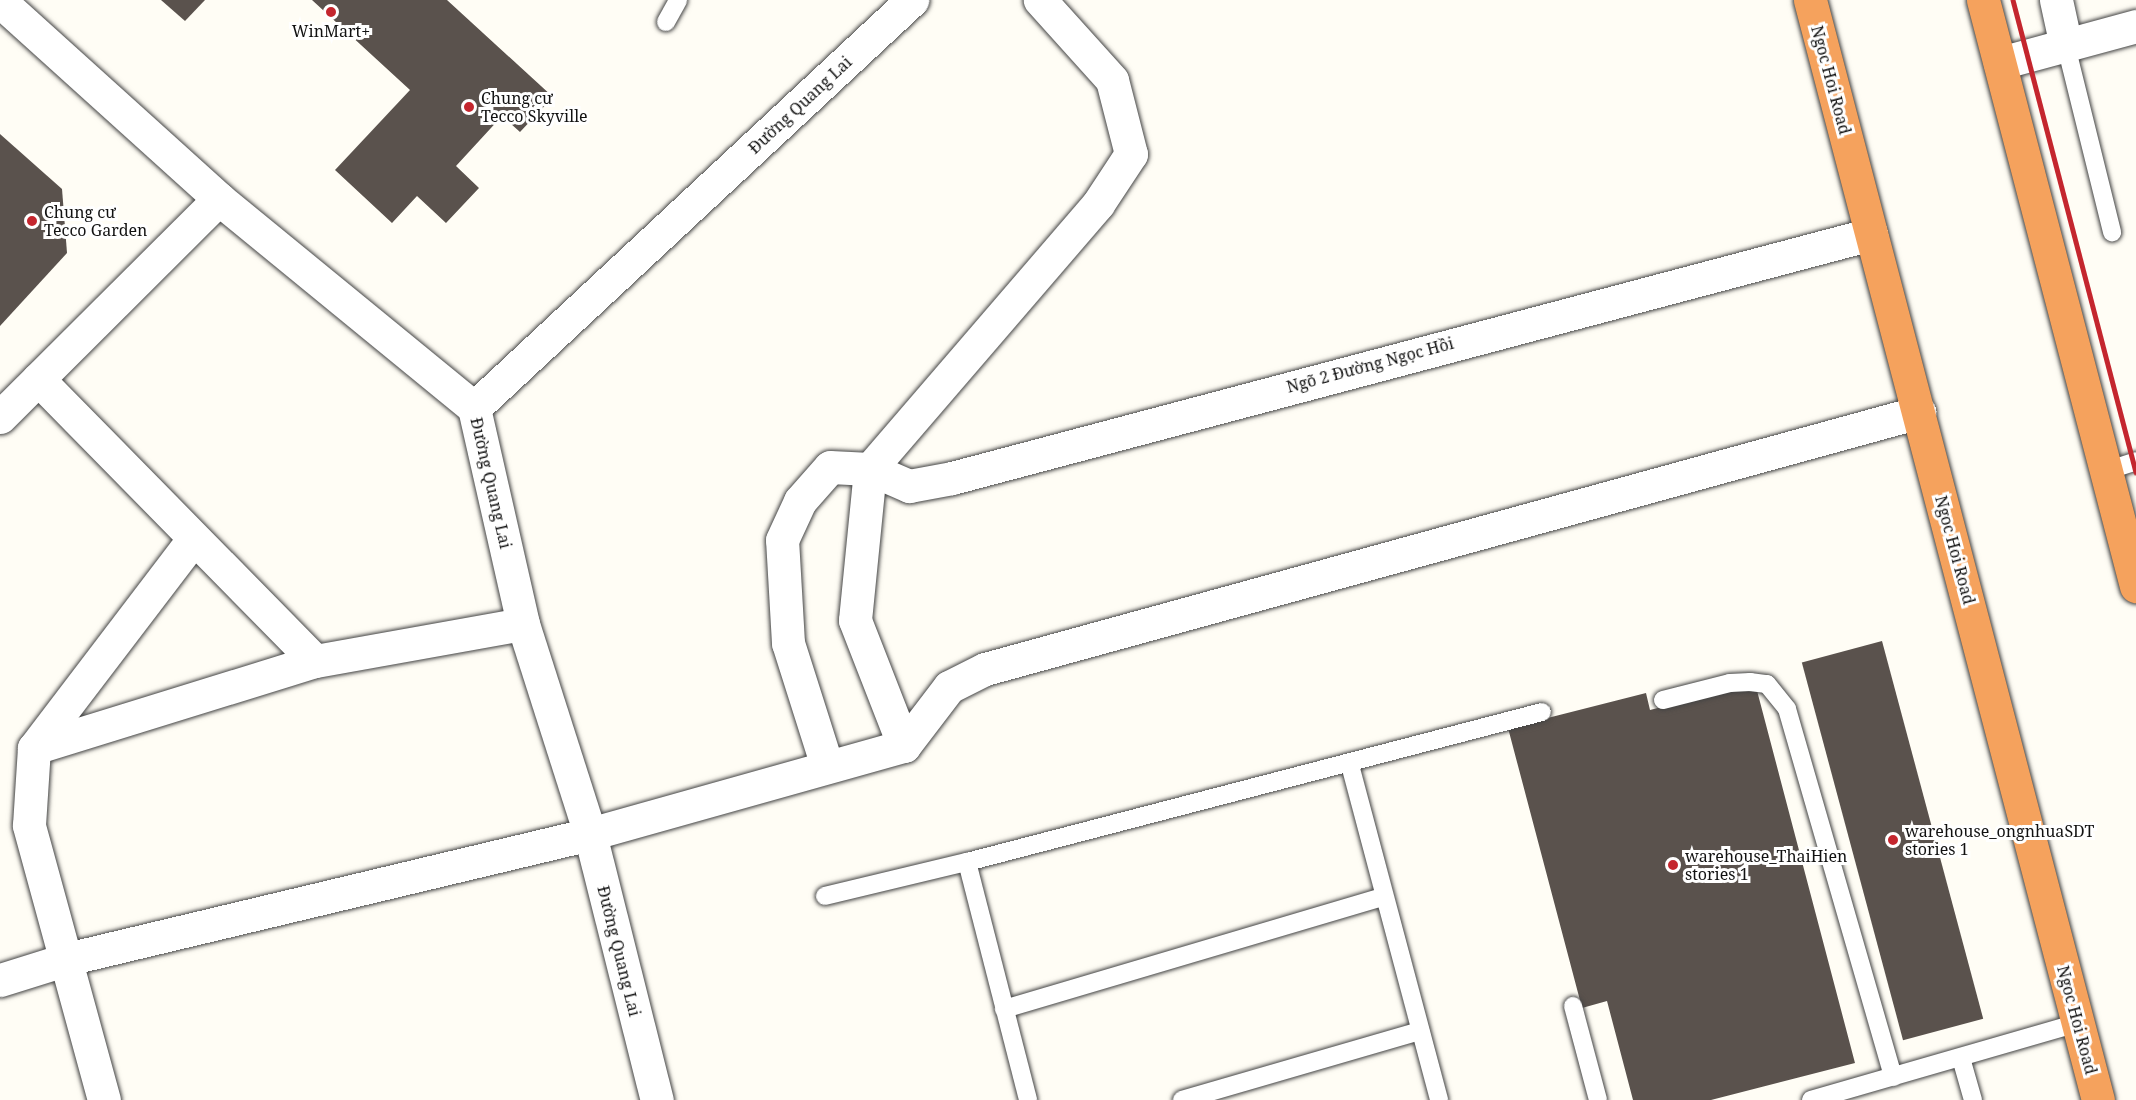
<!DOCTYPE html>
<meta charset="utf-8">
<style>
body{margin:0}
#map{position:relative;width:2136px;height:1100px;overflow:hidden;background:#fffdf5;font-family:"Noto Serif",serif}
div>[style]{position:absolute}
.building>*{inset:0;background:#5a524d;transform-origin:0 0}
.roads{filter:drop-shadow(0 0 2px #444) drop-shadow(0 0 2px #444)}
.lane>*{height:18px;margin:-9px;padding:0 9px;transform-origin:9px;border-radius:9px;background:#fff}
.street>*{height:33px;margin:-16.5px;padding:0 16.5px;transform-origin:16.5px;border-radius:16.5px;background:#fff}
.highway>*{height:33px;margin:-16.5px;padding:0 16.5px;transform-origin:16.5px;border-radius:16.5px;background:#f5a25d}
.rail>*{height:4.5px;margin:-2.25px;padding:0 2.25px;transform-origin:2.25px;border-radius:2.25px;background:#c4262e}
.dots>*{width:16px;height:16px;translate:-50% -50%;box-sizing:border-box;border:3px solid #fff;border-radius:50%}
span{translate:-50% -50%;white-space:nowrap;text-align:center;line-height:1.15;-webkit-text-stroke:6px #fff;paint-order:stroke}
.poi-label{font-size:16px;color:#111}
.left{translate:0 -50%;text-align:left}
.street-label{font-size:16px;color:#111}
</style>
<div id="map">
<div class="building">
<i style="clip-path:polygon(161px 0,205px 0,185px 21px)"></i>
<i style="clip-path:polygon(312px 0,447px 0,553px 97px,520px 132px,502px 116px,456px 166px,479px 188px,446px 223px,417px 196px,392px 223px,335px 170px,410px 90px)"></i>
<i style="clip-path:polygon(0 134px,62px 189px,67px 253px,0 326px)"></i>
<i style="left:1882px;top:641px;width:391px;height:83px;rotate:75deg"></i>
<i style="clip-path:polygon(1755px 683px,1855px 1063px,1711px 1100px,1633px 1100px,1607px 1001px,1582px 1008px,1508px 728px,1646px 693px,1650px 710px)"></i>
</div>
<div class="roads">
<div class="lane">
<i style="left:666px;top:22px;width:25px;rotate:-61deg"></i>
<i style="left:2066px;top:46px;width:192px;rotate:76.1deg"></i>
<i style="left:2106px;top:471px;width:32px;rotate:-18deg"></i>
<i style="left:1663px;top:700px;width:69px;rotate:-14.2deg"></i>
<i style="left:1730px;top:683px;width:20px;rotate:-3deg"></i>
<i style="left:1750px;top:682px;width:17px;rotate:7deg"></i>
<i style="left:1767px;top:684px;width:32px;rotate:51deg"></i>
<i style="left:1787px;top:709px;width:383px;rotate:73.9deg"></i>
<i style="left:1350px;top:765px;width:347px;rotate:75.1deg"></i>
<i style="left:967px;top:862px;width:594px;rotate:-14.62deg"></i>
<i style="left:825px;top:896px;width:146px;rotate:-13.5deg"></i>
<i style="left:967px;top:862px;width:246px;rotate:75.6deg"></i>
<i style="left:1573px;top:1006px;width:97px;rotate:75.1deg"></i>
<i style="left:1004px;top:1009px;width:395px;rotate:-16.5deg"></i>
<i style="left:1961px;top:1058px;width:44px;rotate:74.1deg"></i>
<i style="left:1182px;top:1100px;width:248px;rotate:-16.2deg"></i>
<i style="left:1811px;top:1100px;width:278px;rotate:-16.1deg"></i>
</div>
<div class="street">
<i style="left:2056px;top:0;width:47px;rotate:77.7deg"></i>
<i style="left:0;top:1px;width:295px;rotate:42.1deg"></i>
<i style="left:219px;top:199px;width:330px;rotate:39.3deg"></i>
<i style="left:2000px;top:63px;width:141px;rotate:-15.2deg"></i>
<i style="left:38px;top:379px;width:395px;rotate:45.5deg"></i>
<i style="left:474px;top:408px;width:221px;rotate:77.2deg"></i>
<i style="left:523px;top:624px;width:220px;rotate:72.3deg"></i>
<i style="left:590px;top:834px;width:274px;rotate:75.9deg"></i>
<i style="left:474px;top:408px;width:599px;rotate:-42.97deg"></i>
<i style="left:0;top:417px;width:309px;rotate:-44.9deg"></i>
<i style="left:904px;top:746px;width:135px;rotate:-111.3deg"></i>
<i style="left:855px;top:620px;width:152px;rotate:-84.3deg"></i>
<i style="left:870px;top:469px;width:350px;rotate:-49.3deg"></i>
<i style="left:1098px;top:204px;width:60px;rotate:-56.6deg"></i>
<i style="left:1131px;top:154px;width:76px;rotate:-104.4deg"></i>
<i style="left:1112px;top:80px;width:108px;rotate:-132deg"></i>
<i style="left:34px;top:748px;width:294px;rotate:-17.2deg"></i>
<i style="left:315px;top:661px;width:211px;rotate:-10.1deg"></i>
<i style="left:827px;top:766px;width:129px;rotate:-107.6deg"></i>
<i style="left:788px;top:643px;width:103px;rotate:-93.3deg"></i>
<i style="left:782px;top:540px;width:43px;rotate:-65.2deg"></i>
<i style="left:800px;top:501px;width:45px;rotate:-48.6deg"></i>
<i style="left:830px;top:467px;width:40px;rotate:2.9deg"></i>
<i style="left:870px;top:469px;width:43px;rotate:23.6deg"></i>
<i style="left:909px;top:486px;width:44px;rotate:-10.5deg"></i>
<i style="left:952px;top:478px;width:951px;rotate:-14.87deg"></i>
<i style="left:0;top:980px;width:70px;rotate:-17.4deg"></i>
<i style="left:67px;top:959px;width:538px;rotate:-13.44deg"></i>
<i style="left:590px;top:834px;width:326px;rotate:-15.7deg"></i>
<i style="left:904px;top:746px;width:74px;rotate:-52.7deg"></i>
<i style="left:949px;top:687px;width:40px;rotate:-26.6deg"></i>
<i style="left:985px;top:669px;width:969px;rotate:-15.38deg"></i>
<i style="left:104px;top:1100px;width:285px;rotate:-105.3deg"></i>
<i style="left:29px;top:825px;width:77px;rotate:-86.3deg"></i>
<i style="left:34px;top:748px;width:263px;rotate:-52.7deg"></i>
</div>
<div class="highway">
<i style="left:1810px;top:0;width:1137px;rotate:75.33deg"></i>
<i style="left:1983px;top:0;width:606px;rotate:75.37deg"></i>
</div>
</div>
<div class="rail">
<i style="left:2013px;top:0;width:488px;rotate:75.4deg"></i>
</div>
<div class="dots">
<i style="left:331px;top:12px;background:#c4262e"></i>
<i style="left:469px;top:107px;background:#c4262e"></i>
<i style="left:32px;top:221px;background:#c4262e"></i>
<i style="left:1893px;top:840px;background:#c4262e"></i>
<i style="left:1673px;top:865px;background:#c4262e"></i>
</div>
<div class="poi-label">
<span style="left:331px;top:31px">WinMart+</span>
<span class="left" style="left:481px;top:107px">Chung cư<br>Tecco Skyville</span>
<span class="left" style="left:44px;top:221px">Chung cư<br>Tecco Garden</span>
<span class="left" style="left:1905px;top:840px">warehouse_ongnhuaSDT<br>stories 1</span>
<span class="left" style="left:1685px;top:865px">warehouse_ThaiHien<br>stories 1</span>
</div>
<div class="street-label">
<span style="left:1831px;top:80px;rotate:75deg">Ngoc Hoi Road</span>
<span style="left:800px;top:105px;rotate:-43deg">Đường Quang Lai</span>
<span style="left:1370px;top:365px;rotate:-15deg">Ngõ 2 Đường Ngọc Hồi</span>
<span style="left:491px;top:483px;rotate:77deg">Đường Quang Lai</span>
<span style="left:1955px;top:550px;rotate:75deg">Ngoc Hoi Road</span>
<span style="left:619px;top:951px;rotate:76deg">Đường Quang Lai</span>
<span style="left:2077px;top:1020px;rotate:75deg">Ngoc Hoi Road</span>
</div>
</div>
